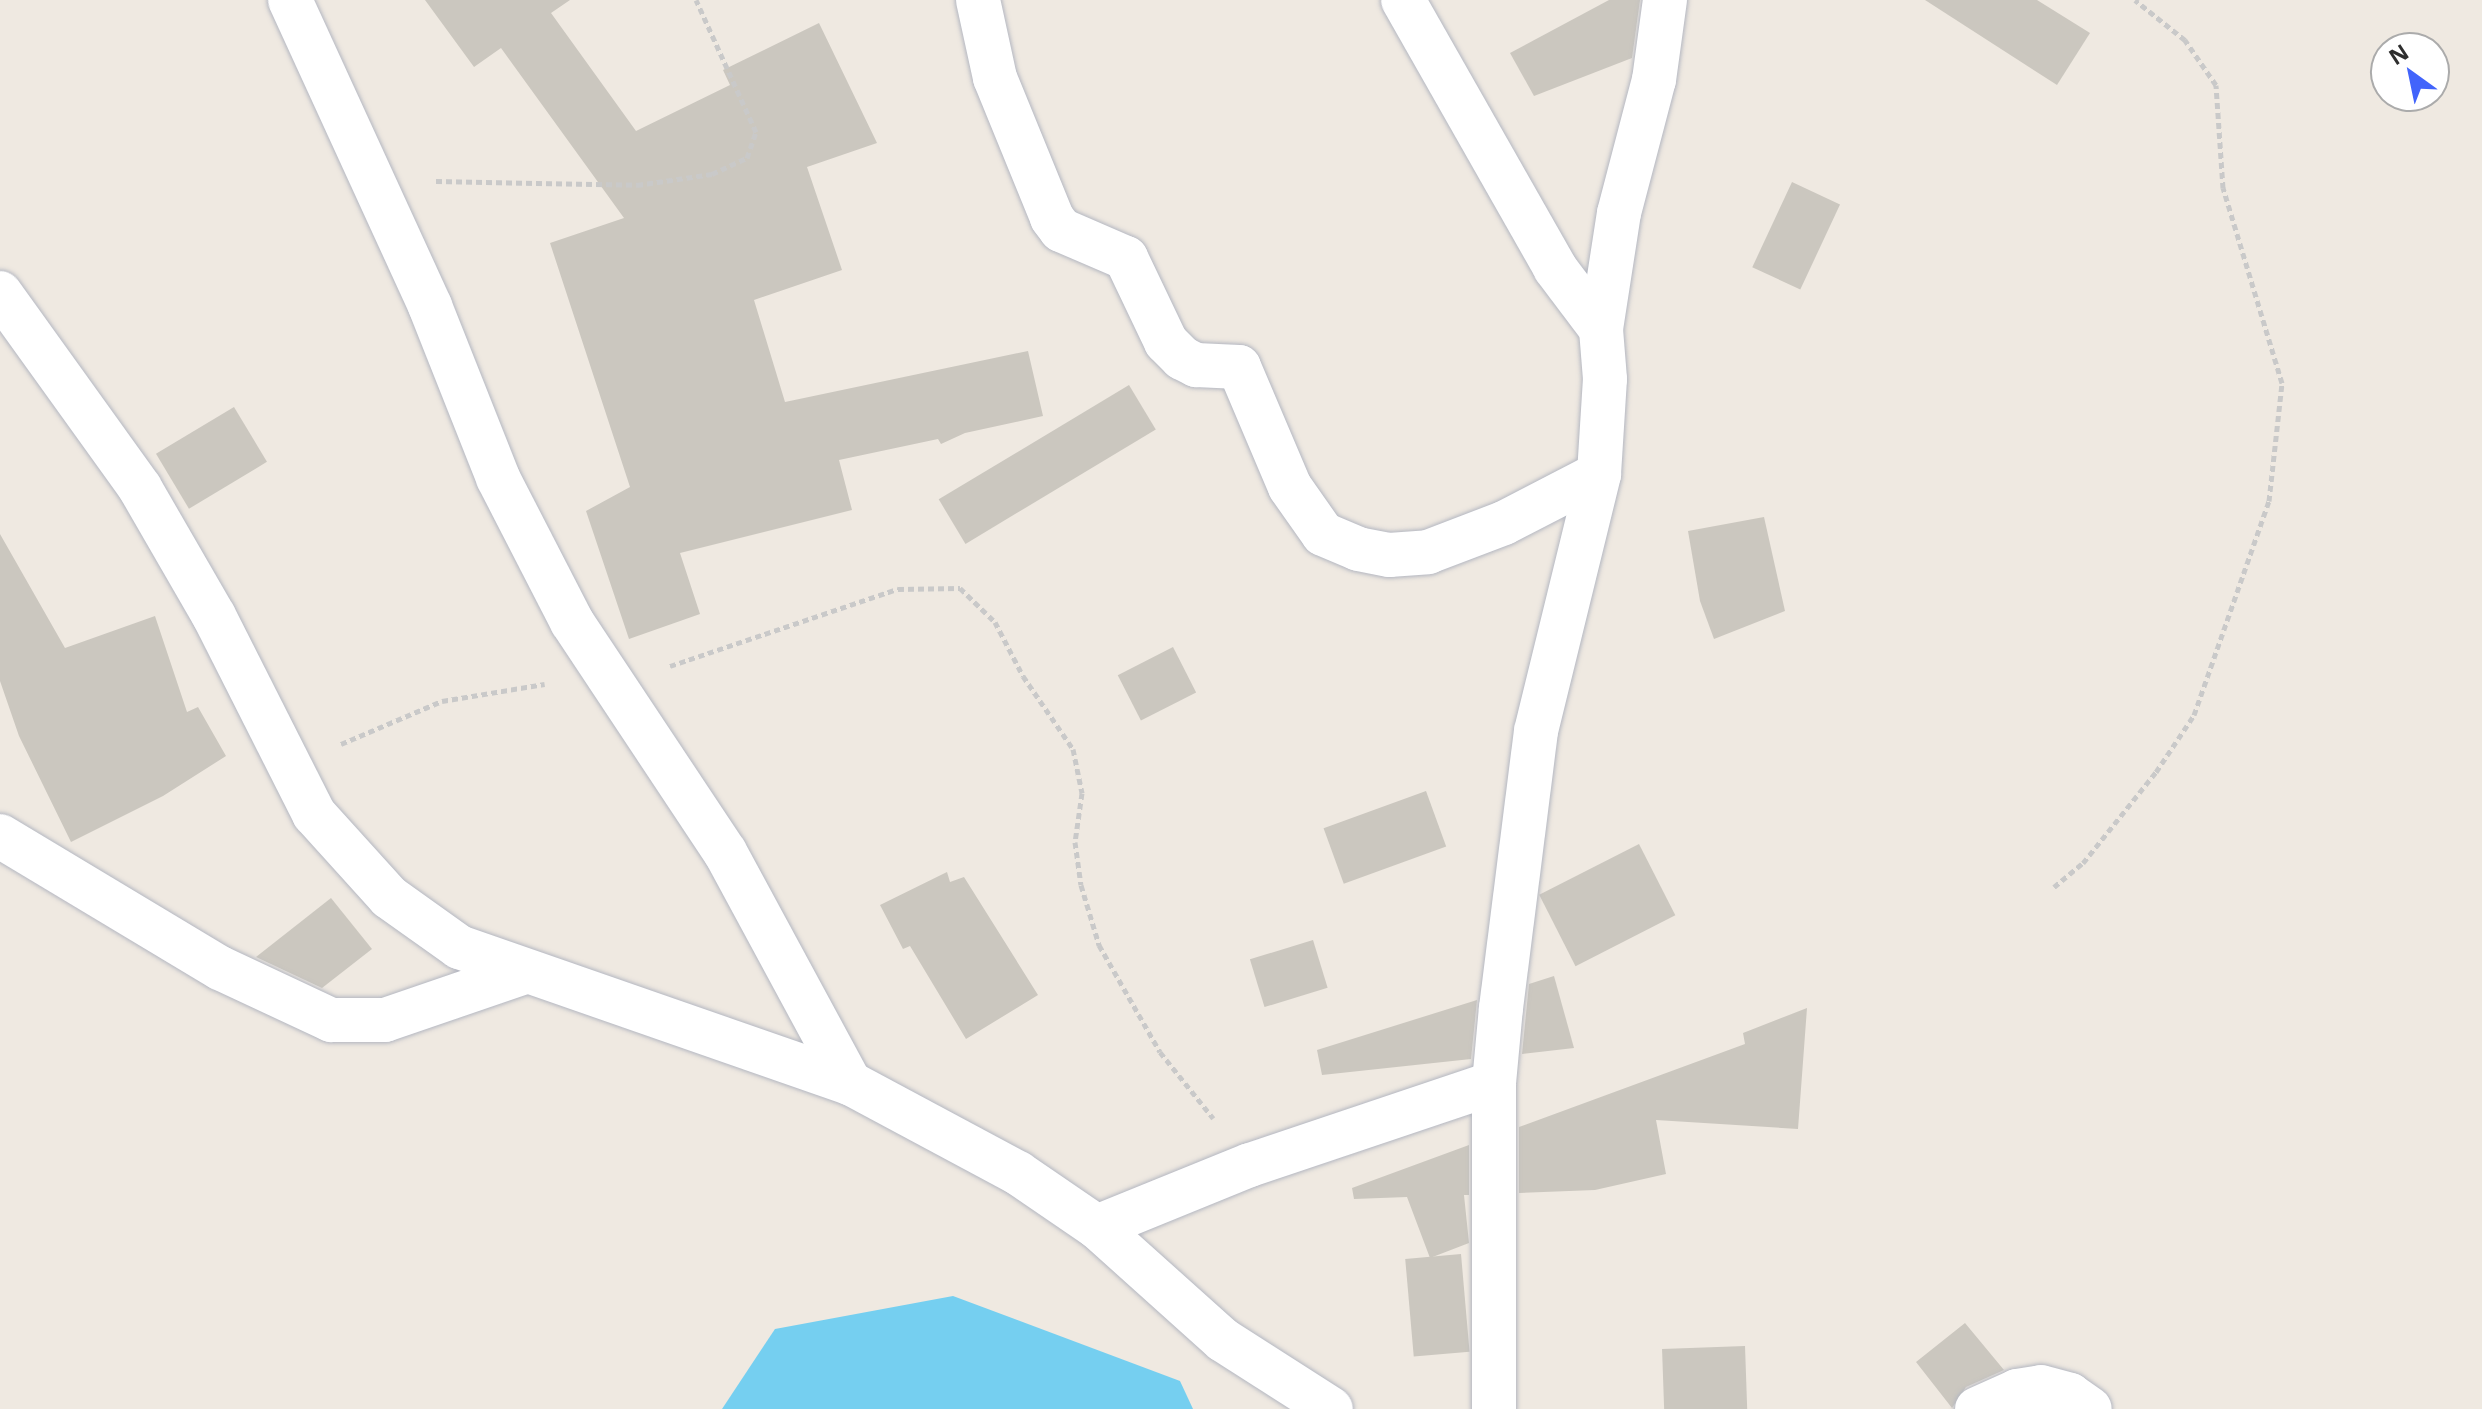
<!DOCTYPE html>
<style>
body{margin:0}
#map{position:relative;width:2482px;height:1409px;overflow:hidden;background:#efe9e1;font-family:"Noto Sans",sans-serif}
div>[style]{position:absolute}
.water>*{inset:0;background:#75cff0}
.building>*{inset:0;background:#cbc7bf;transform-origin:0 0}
.path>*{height:5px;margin-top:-2.5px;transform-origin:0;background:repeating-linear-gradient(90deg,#c9c9c9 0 6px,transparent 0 10px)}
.roads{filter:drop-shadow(0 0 2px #b4b7c1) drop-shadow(0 0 2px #b4b7c1)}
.street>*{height:44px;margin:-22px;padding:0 22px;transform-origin:22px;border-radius:22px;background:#fff}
span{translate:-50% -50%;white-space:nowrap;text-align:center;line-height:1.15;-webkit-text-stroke:8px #fff;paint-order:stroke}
.north{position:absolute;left:2370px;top:32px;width:80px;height:80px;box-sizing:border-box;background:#fff;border:2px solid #ababab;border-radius:50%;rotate:327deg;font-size:22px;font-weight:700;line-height:32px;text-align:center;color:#2e2e2e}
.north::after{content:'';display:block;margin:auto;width:28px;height:36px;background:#4264fb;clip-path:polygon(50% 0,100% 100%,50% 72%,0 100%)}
</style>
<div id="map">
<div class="water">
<i style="clip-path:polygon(953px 1296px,1180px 1381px,1193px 1409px,722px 1409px,775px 1329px)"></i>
</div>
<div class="building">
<i style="clip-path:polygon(425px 0,570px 0,551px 13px,636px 131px,730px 85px,723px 70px,819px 23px,877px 143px,807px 167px,842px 270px,754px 300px,785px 402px,1028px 351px,1043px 416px,965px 433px,941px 444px,938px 439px,839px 460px,852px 510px,680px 553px,700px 614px,629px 639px,586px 511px,630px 487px,550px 243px,624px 218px,501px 48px,474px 67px)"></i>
<i style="clip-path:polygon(1609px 0,1640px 0,1632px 58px,1534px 96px,1510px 53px)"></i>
<i style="clip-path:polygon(1925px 0,2037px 0,2090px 33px,2057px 85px)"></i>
<i style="left:1792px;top:182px;width:53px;height:94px;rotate:25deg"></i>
<i style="left:1129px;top:385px;width:52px;height:222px;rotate:59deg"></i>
<i style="left:234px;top:407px;width:64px;height:91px;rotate:59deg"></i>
<i style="clip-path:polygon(1764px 517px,1785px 611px,1714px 639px,1700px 601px,1688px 531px)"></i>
<i style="clip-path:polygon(0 534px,65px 648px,155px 616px,187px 712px,198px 707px,226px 756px,163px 796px,71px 842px,19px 736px,0 681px)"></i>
<i style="left:1173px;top:647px;width:51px;height:62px;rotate:63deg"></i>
<i style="left:1426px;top:791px;width:59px;height:109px;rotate:70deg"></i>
<i style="left:1639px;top:844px;width:80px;height:112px;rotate:63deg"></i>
<i style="clip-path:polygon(947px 872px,950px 882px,964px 877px,1038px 995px,966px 1039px,910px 946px,903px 949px,880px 905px)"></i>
<i style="clip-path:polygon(331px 898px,372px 949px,322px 988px,256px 957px)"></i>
<i style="left:1313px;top:940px;width:50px;height:66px;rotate:73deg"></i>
<i style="clip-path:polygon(1554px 976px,1574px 1048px,1522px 1054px,1529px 984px)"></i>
<i style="clip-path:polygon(1477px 1000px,1471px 1059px,1322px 1075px,1317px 1050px)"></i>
<i style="clip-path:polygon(1807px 1008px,1798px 1129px,1656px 1120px,1666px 1174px,1595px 1190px,1519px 1193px,1519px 1127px,1745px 1044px,1743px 1033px)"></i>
<i style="clip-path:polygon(1469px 1145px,1469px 1195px,1464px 1195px,1469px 1243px,1430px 1258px,1407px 1197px,1354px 1199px,1352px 1188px)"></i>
<i style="left:1461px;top:1254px;width:98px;height:56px;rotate:85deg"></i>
<i style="clip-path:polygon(1965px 1323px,2004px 1370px,1966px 1387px,1952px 1408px,1916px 1362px)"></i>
<i style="left:1745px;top:1346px;width:63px;height:83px;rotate:88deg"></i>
</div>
<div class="path">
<i style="left:436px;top:181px;width:201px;rotate:1.1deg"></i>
<i style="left:637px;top:185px;width:76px;rotate:-8.3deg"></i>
<i style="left:712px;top:174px;width:38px;rotate:-25deg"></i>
<i style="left:747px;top:158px;width:28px;rotate:-71deg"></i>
<i style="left:756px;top:132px;width:145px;rotate:-114.4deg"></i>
<i style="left:670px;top:666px;width:241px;rotate:-18.7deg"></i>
<i style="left:898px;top:589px;width:62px;rotate:-0.9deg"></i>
<i style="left:960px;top:588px;width:49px;rotate:44.2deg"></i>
<i style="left:995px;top:622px;width:61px;rotate:62.6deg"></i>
<i style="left:1023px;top:676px;width:88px;rotate:55.6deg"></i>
<i style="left:1073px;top:749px;width:45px;rotate:78.4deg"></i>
<i style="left:1082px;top:793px;width:49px;rotate:98.1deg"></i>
<i style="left:1075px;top:842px;width:43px;rotate:82.1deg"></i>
<i style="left:1081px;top:885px;width:63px;rotate:73.3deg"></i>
<i style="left:1099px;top:945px;width:123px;rotate:60.3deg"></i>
<i style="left:1160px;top:1052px;width:85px;rotate:51.2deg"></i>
<i style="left:341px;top:744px;width:110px;rotate:-23.1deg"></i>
<i style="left:442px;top:701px;width:104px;rotate:-9.4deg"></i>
<i style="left:2054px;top:887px;width:38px;rotate:-40deg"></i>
<i style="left:2083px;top:863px;width:117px;rotate:-51.3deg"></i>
<i style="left:2156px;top:772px;width:69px;rotate:-56.3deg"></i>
<i style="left:2194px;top:715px;width:227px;rotate:-70.7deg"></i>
<i style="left:2269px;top:501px;width:119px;rotate:-83.7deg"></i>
<i style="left:2282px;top:383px;width:204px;rotate:-106.8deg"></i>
<i style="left:2223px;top:188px;width:103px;rotate:-93.9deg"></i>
<i style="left:2216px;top:85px;width:55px;rotate:-124.6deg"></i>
<i style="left:2185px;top:40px;width:64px;rotate:-141.3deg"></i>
</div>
<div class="roads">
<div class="street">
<i style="left:290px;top:0;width:337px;rotate:65.4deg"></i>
<i style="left:430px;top:306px;width:185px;rotate:68.4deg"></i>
<i style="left:498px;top:478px;width:162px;rotate:62.8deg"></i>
<i style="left:572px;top:622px;width:276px;rotate:56.4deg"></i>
<i style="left:725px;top:852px;width:263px;rotate:61.6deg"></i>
<i style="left:978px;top:0;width:80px;rotate:77.7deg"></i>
<i style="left:995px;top:78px;width:151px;rotate:67.8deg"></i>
<i style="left:1052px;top:218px;width:15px;rotate:53deg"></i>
<i style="left:1061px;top:230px;width:71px;rotate:23.3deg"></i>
<i style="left:1126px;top:258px;width:93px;rotate:64.5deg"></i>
<i style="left:1166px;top:342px;width:23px;rotate:45deg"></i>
<i style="left:1182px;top:358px;width:16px;rotate:27deg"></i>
<i style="left:1196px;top:365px;width:43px;rotate:2.7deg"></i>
<i style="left:1239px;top:367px;width:130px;rotate:67deg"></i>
<i style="left:1290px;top:487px;width:57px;rotate:54.9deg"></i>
<i style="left:1323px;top:534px;width:38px;rotate:23deg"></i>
<i style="left:1358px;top:549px;width:32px;rotate:11deg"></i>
<i style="left:1389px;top:555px;width:39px;rotate:-4deg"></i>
<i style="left:1428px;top:552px;width:81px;rotate:-20.9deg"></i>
<i style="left:1504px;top:523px;width:107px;rotate:-27.3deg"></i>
<i style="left:1403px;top:0;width:308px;rotate:60.4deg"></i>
<i style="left:1555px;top:268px;width:76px;rotate:53deg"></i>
<i style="left:0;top:293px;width:240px;rotate:54.3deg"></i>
<i style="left:140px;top:488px;width:148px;rotate:60deg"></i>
<i style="left:214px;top:616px;width:222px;rotate:63.2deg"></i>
<i style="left:314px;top:814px;width:112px;rotate:47.9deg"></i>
<i style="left:389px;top:897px;width:86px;rotate:35.5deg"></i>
<i style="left:459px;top:947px;width:414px;rotate:19.2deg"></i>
<i style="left:850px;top:1083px;width:191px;rotate:28.2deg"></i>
<i style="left:1018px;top:1173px;width:96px;rotate:34.4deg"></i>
<i style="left:1097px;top:1227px;width:169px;rotate:41.9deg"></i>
<i style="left:1223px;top:1340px;width:128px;rotate:32.6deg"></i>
<i style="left:0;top:836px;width:257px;rotate:31deg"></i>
<i style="left:220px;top:968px;width:123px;rotate:25.1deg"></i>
<i style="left:331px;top:1020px;width:54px"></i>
<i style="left:385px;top:1020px;width:148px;rotate:-18.9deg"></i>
<i style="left:1097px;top:1227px;width:165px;rotate:-22.1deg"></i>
<i style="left:1250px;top:1165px;width:257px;rotate:-18.6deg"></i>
<i style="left:1494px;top:1409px;width:326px;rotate:-90deg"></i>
<i style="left:1494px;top:1083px;width:75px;rotate:-84.7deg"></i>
<i style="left:1501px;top:1008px;width:279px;rotate:-82.8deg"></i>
<i style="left:1536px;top:731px;width:265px;rotate:-76.2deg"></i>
<i style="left:1599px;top:474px;width:95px;rotate:-86.4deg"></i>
<i style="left:1605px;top:379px;width:50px;rotate:-94.6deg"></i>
<i style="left:1601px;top:329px;width:117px;rotate:-81.2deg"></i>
<i style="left:1619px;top:213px;width:138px;rotate:-75.3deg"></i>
<i style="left:1654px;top:80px;width:81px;rotate:-82.2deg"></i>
<i style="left:1977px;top:1409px;width:44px;rotate:-24.2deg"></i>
<i style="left:2017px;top:1391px;width:24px;rotate:-9deg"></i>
<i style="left:2041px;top:1387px;width:30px;rotate:15deg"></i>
<i style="left:2070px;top:1395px;width:24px;rotate:35deg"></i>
</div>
</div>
<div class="north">N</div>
</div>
